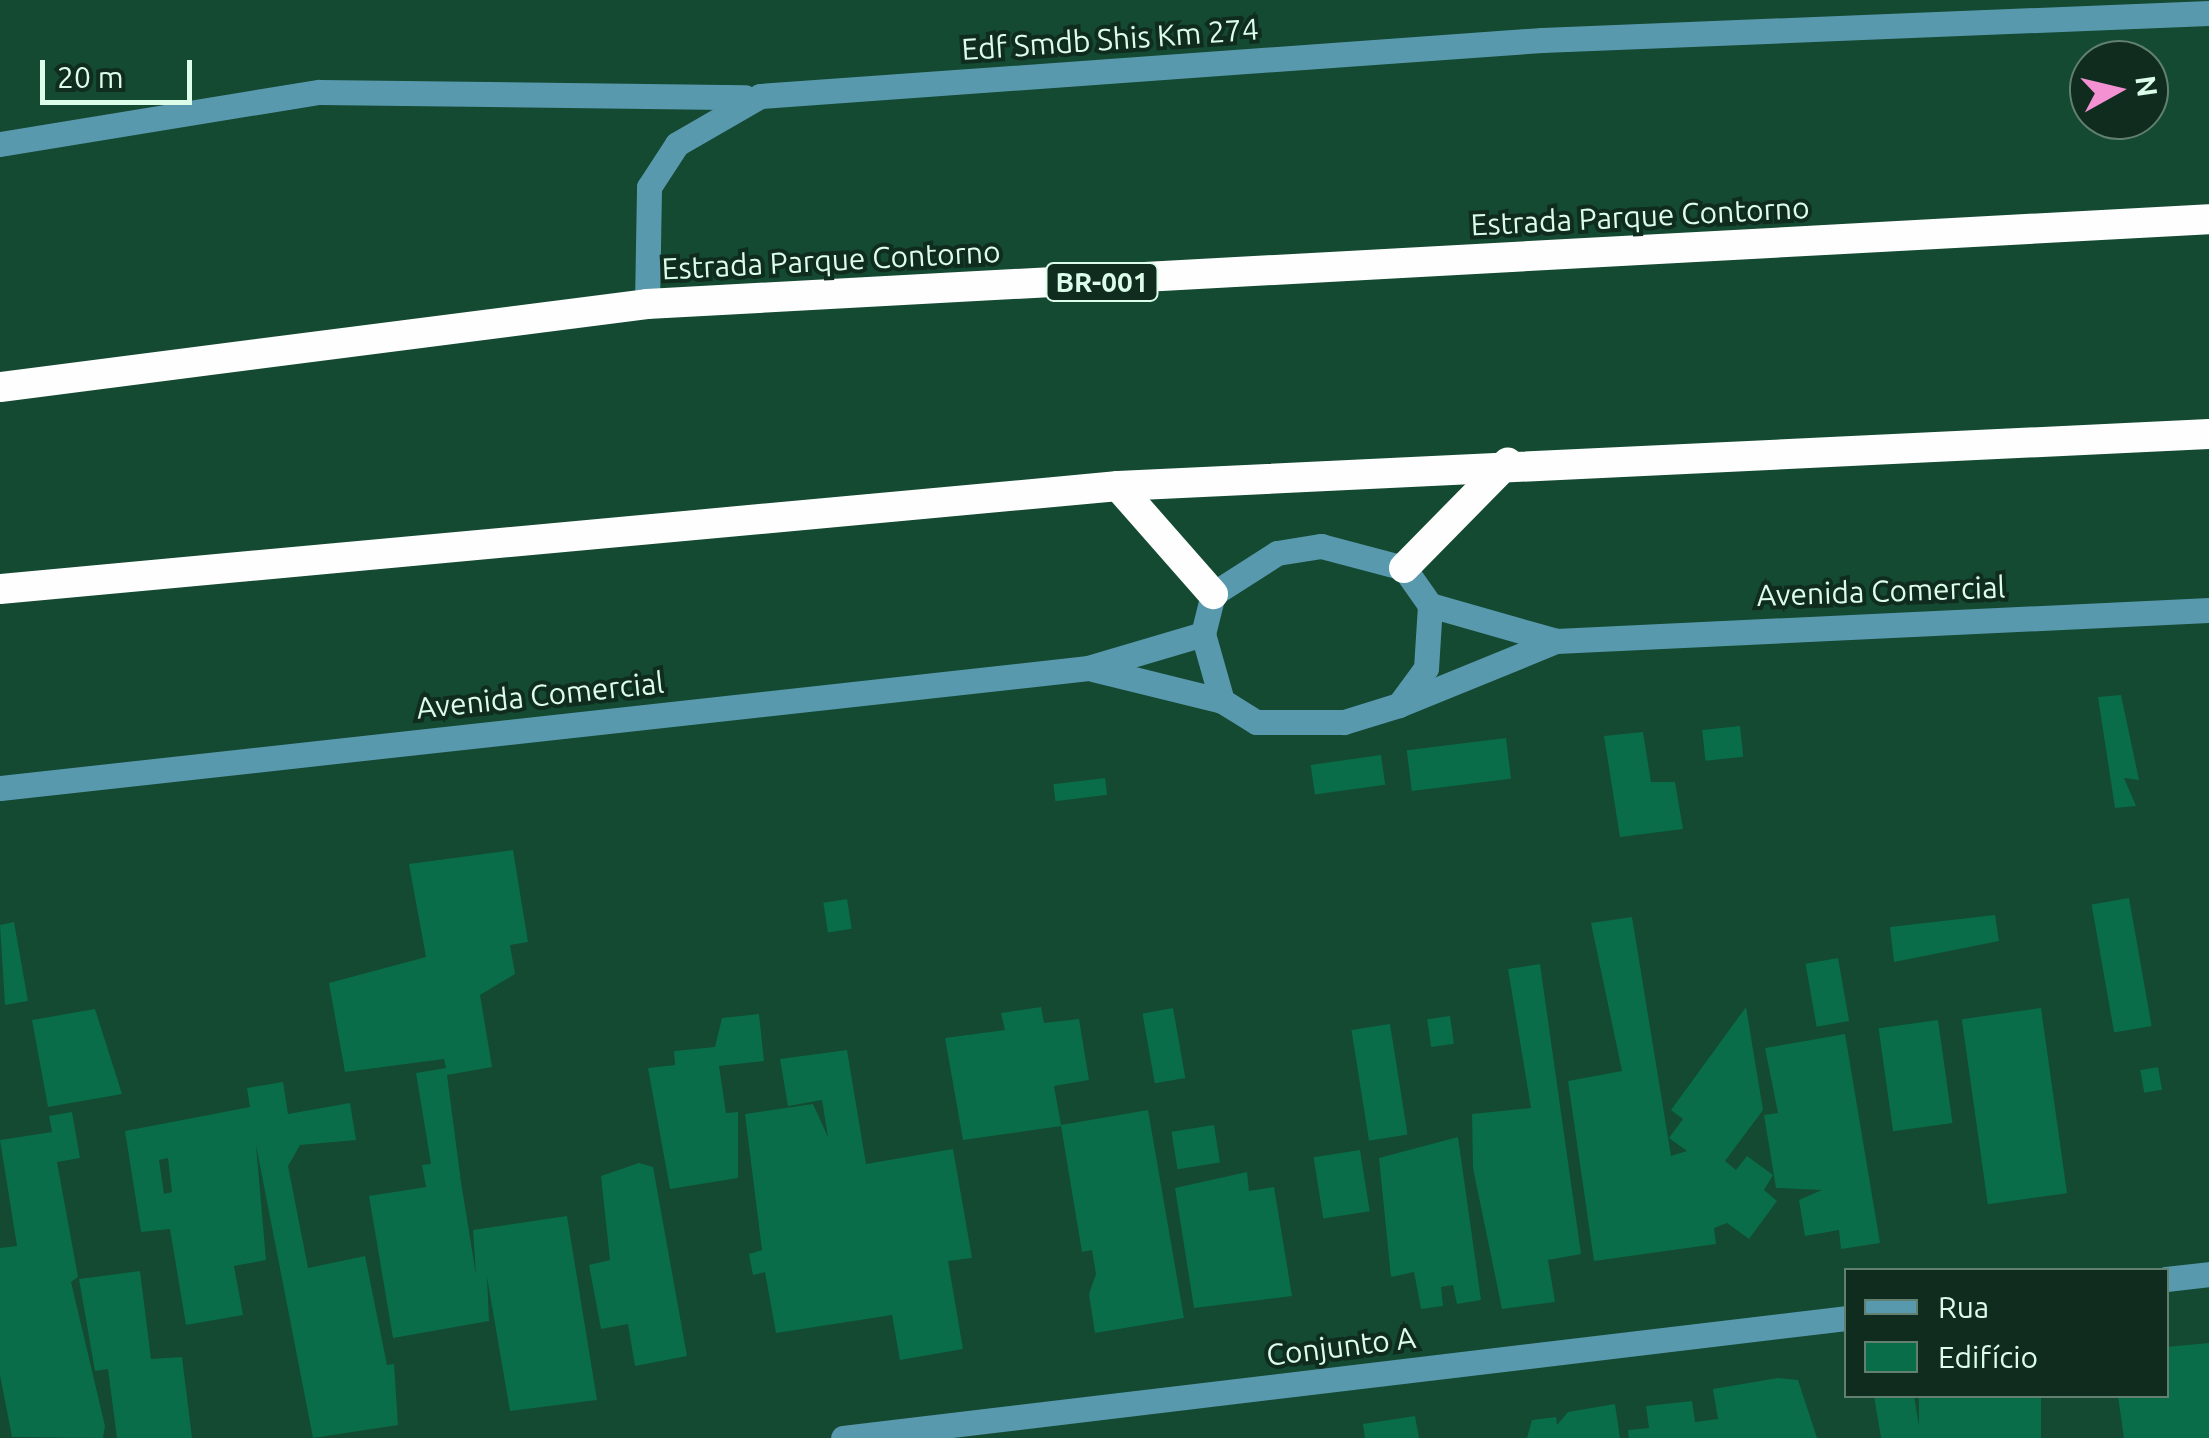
<!DOCTYPE html>
<meta charset="utf-8">
<style>
body{margin:0}
#map{position:relative;width:2209px;height:1438px;overflow:hidden;background:#144932;font-family:Ubuntu,sans-serif}
div>[style]{position:absolute}
.building>*{inset:0;background:#096d49;transform-origin:0 0}
.minor>*{height:25px;margin:-12.5px;padding:0 12.5px;transform-origin:12.5px;border-radius:12.5px;background:#5999ae}
.highway>*{height:30px;margin:-15px;padding:0 15px;transform-origin:15px;border-radius:15px;background:#fefefe}
span{translate:-50% -50%;white-space:nowrap;text-align:center;line-height:1.15;-webkit-text-stroke:8px #0f2c1e;paint-order:stroke}
.shield-label span{padding:2px 8px;background:#0f2c1e;border:2px solid;border-radius:8px;-webkit-text-stroke-width:0}
.shield-label{font-size:28px;color:#dcfdea;font-weight:700}
.street-label{font-size:30px;color:#dcfdea}
.legend{position:absolute;left:1844px;top:1268px;width:325px;height:130px;box-sizing:border-box;background:#0f2c1e;border:2px solid #618070;margin:0;padding:12px 18px;list-style:none;font-size:30px;color:#dcfdea}
.legend li{display:flex;align-items:center;gap:20px;height:50px}
.legend b{width:50px;border:2px solid #618070}
.north{position:absolute;left:2069px;top:40px;width:100px;height:100px;box-sizing:border-box;background:#0f2c1e;border:2px solid #618070;border-radius:50%;rotate:82deg;font-size:28px;font-weight:700;line-height:40px;text-align:center;color:#dcfdea}
.north::after{content:'';display:block;margin:auto;width:35px;height:45px;background:#f491d3;clip-path:polygon(50% 0,100% 100%,50% 72%,0 100%)}
.scale{position:absolute;left:40px;top:60px;width:152px;height:45px;box-sizing:border-box;border:5px solid #dcfdea;border-top:0;padding-left:12px;font-size:30px;line-height:35px;white-space:nowrap;color:#dcfdea;-webkit-text-stroke:8px #0f2c1e;paint-order:stroke}
</style>
<div id="map">
<div class="building">
<i style="clip-path:polygon(2121px 695px,2139px 780px,2124px 778px,2136px 806px,2115px 808px,2098px 697px)"></i>
<i style="left:1740px;top:726px;width:31px;height:38px;rotate:84deg"></i>
<i style="clip-path:polygon(1643px 732px,1651px 782px,1675px 782px,1683px 829px,1620px 837px,1604px 736px)"></i>
<i style="left:1506px;top:738px;width:41px;height:100px;rotate:83deg"></i>
<i style="left:1381px;top:755px;width:30px;height:71px;rotate:82deg"></i>
<i style="left:1105px;top:778px;width:17px;height:52px;rotate:83deg"></i>
<i style="clip-path:polygon(513px 850px,528px 942px,510px 945px,515px 974px,480px 995px,492px 1067px,447px 1075px,461px 1182px,476px 1275px,473px 1230px,567px 1216px,597px 1400px,510px 1411px,487px 1277px,489px 1321px,393px 1338px,369px 1196px,426px 1187px,422px 1165px,431px 1164px,416px 1073px,446px 1068px,444px 1059px,345px 1072px,329px 983px,426px 957px,409px 864px)"></i>
<i style="left:2129px;top:898px;width:130px;height:38px;rotate:80deg"></i>
<i style="left:847px;top:899px;width:30px;height:24px;rotate:81deg"></i>
<i style="clip-path:polygon(1995px 915px,1999px 941px,1894px 962px,1890px 927px)"></i>
<i style="clip-path:polygon(1632px 917px,1671px 1156px,1687px 1151px,1669px 1138px,1683px 1119px,1671px 1110px,1746px 1007px,1763px 1110px,1725px 1161px,1736px 1170px,1747px 1156px,1773px 1175px,1764px 1190px,1777px 1201px,1749px 1239px,1727px 1223px,1714px 1228px,1716px 1244px,1594px 1261px,1568px 1081px,1622px 1071px,1591px 923px)"></i>
<i style="clip-path:polygon(14px 922px,28px 1001px,5px 1005px,0 925px)"></i>
<i style="left:1838px;top:958px;width:64px;height:33px;rotate:80deg"></i>
<i style="clip-path:polygon(1540px 964px,1581px 1254px,1548px 1260px,1555px 1302px,1502px 1309px,1473px 1168px,1472px 1114px,1531px 1108px,1508px 969px)"></i>
<i style="clip-path:polygon(1041px 1007px,1044px 1023px,1079px 1019px,1089px 1080px,1054px 1086px,1061px 1125px,1148px 1110px,1184px 1318px,1095px 1333px,1089px 1294px,1096px 1274px,1092px 1250px,1082px 1252px,1061px 1126px,963px 1140px,945px 1038px,1005px 1030px,1001px 1013px)"></i>
<i style="left:1173px;top:1008px;width:71px;height:31px;rotate:80deg"></i>
<i style="left:2041px;top:1008px;width:187px;height:80px;rotate:82deg"></i>
<i style="clip-path:polygon(95px 1009px,122px 1094px,48px 1107px,32px 1020px)"></i>
<i style="clip-path:polygon(759px 1014px,764px 1061px,719px 1066px,726px 1113px,738px 1112px,738px 1178px,670px 1189px,648px 1068px,675px 1065px,674px 1051px,715px 1047px,722px 1018px)"></i>
<i style="left:1450px;top:1016px;width:28px;height:23px;rotate:82deg"></i>
<i style="left:1938px;top:1020px;width:104px;height:60px;rotate:82deg"></i>
<i style="left:1390px;top:1024px;width:112px;height:39px;rotate:81deg"></i>
<i style="clip-path:polygon(1845px 1034px,1880px 1243px,1841px 1249px,1839px 1230px,1805px 1236px,1799px 1200px,1822px 1190px,1776px 1188px,1764px 1115px,1778px 1113px,1765px 1048px)"></i>
<i style="clip-path:polygon(847px 1050px,866px 1164px,953px 1149px,972px 1258px,948px 1261px,963px 1349px,900px 1360px,892px 1315px,776px 1333px,765px 1272px,753px 1275px,749px 1254px,762px 1250px,745px 1114px,813px 1104px,828px 1137px,822px 1100px,788px 1106px,780px 1059px)"></i>
<i style="left:2158px;top:1067px;width:23px;height:18px;rotate:80deg"></i>
<i style="clip-path:polygon(evenodd,283px 1082px,288px 1114px,350px 1103px,356px 1140px,300px 1145px,288px 1166px,308px 1268px,365px 1256px,387px 1365px,394px 1364px,398px 1425px,313px 1438px,256px 1145px,266px 1260px,234px 1266px,243px 1315px,186px 1325px,170px 1229px,141px 1232px,125px 1131px,250px 1107px,247px 1088px,283px 1082px,168px 1158px,172px 1192px,164px 1194px,159px 1160px,168px 1158px)"></i>
<i style="clip-path:polygon(72px 1112px,80px 1158px,57px 1162px,78px 1277px,71px 1282px,105px 1426px,103px 1438px,12px 1437px,0 1375px,0 1248px,17px 1246px,0 1140px,52px 1132px,49px 1116px)"></i>
<i style="left:1214px;top:1125px;width:38px;height:43px;rotate:81deg"></i>
<i style="clip-path:polygon(1458px 1137px,1481px 1300px,1457px 1304px,1453px 1285px,1441px 1287px,1443px 1306px,1421px 1309px,1414px 1272px,1391px 1277px,1379px 1158px)"></i>
<i style="left:1360px;top:1150px;width:62px;height:47px;rotate:81deg"></i>
<i style="clip-path:polygon(639px 1163px,653px 1167px,687px 1356px,635px 1366px,628px 1324px,601px 1329px,589px 1265px,610px 1260px,601px 1176px)"></i>
<i style="clip-path:polygon(1247px 1172px,1249px 1191px,1274px 1187px,1292px 1296px,1194px 1308px,1175px 1188px)"></i>
<i style="clip-path:polygon(140px 1271px,151px 1359px,182px 1357px,192px 1438px,117px 1438px,108px 1369px,95px 1371px,79px 1279px)"></i>
<i style="clip-path:polygon(2209px 1343px,2209px 1438px,2124px 1438px,2118px 1396px,2166px 1396px,2166px 1347px)"></i>
<i style="clip-path:polygon(1778px 1378px,1798px 1380px,1817px 1438px,1629px 1438px,1628px 1430px,1649px 1428px,1646px 1406px,1692px 1401px,1695px 1422px,1718px 1419px,1713px 1389px)"></i>
<i style="clip-path:polygon(1874px 1396px,1914px 1396px,1921px 1438px,1881px 1438px)"></i>
<i style="left:1919px;top:1396px;width:122px;height:42px"></i>
<i style="clip-path:polygon(1615px 1404px,1620px 1438px,1527px 1438px,1532px 1420px,1556px 1417px,1557px 1425px,1568px 1412px)"></i>
<i style="clip-path:polygon(1415px 1416px,1419px 1438px,1365px 1438px,1363px 1424px)"></i>
</div>
<div class="minor">
<i style="left:0;top:144px;width:323px;rotate:-9.3deg"></i>
<i style="left:319px;top:92px;width:426px;rotate:0.7deg"></i>
<i style="left:647px;top:304px;width:117px;rotate:-89deg"></i>
<i style="left:649px;top:187px;width:51px;rotate:-56.9deg"></i>
<i style="left:677px;top:144px;width:96px;rotate:-30deg"></i>
<i style="left:760px;top:96px;width:784px;rotate:-4.1deg"></i>
<i style="left:1542px;top:40px;width:668px;rotate:-2.32deg"></i>
<i style="left:1321px;top:546px;width:86px;rotate:14.8deg"></i>
<i style="left:1404px;top:568px;width:45px;rotate:54.9deg"></i>
<i style="left:1430px;top:605px;width:63px;rotate:93.6deg"></i>
<i style="left:1426px;top:668px;width:46px;rotate:126.1deg"></i>
<i style="left:1399px;top:705px;width:58px;rotate:162.8deg"></i>
<i style="left:1344px;top:722px;width:88px;rotate:180deg"></i>
<i style="left:1256px;top:722px;width:40px;rotate:-148deg"></i>
<i style="left:1222px;top:701px;width:70px;rotate:-105.8deg"></i>
<i style="left:1203px;top:634px;width:41px;rotate:-76deg"></i>
<i style="left:1213px;top:594px;width:76px;rotate:-32.6deg"></i>
<i style="left:1277px;top:553px;width:45px;rotate:-9deg"></i>
<i style="left:1430px;top:605px;width:131px;rotate:15.9deg"></i>
<i style="left:1093px;top:669px;width:133px;rotate:13.9deg"></i>
<i style="left:1399px;top:705px;width:170px;rotate:-22.2deg"></i>
<i style="left:1556px;top:641px;width:654px;rotate:-2.72deg"></i>
<i style="left:0;top:788px;width:1095px;rotate:-6.29deg"></i>
<i style="left:1088px;top:668px;width:120px;rotate:-16.5deg"></i>
<i style="left:2166px;top:1279px;width:43px;rotate:-6.6deg"></i>
<i style="left:843px;top:1438px;width:1010px;rotate:-6.82deg"></i>
</div>
<div class="highway">
<i style="left:0;top:387px;width:652px;rotate:-7.31deg"></i>
<i style="left:647px;top:304px;width:1564px;rotate:-3.11deg"></i>
<i style="left:1118px;top:486px;width:144px;rotate:48.7deg"></i>
<i style="left:1404px;top:568px;width:148px;rotate:-45.5deg"></i>
<i style="left:0;top:589px;width:1123px;rotate:-5.26deg"></i>
<i style="left:1118px;top:486px;width:1092px;rotate:-2.73deg"></i>
</div>
<div class="shield-label">
<span style="left:1102px;top:282px">BR-001</span>
</div>
<div class="street-label">
<span style="left:1110px;top:39px;rotate:-4deg">Edf Smdb Shis Km 274</span>
<span style="left:1640px;top:216px;rotate:-3deg">Estrada Parque Contorno</span>
<span style="left:831px;top:260px;rotate:-3deg">Estrada Parque Contorno</span>
<span style="left:1881px;top:591px;rotate:-2deg">Avenida Comercial</span>
<span style="left:540px;top:695px;rotate:-6deg">Avenida Comercial</span>
<span style="left:1341px;top:1346px;rotate:-7deg">Conjunto A</span>
</div>
<ul class="legend">
<li><b style="height:12px;background:#5999ae"></b>Rua</li>
<li><b style="height:28px;background:#096d49"></b>Edifício</li>
</ul>
<div class="north">N</div>
<div class="scale">20 m</div>
</div>
